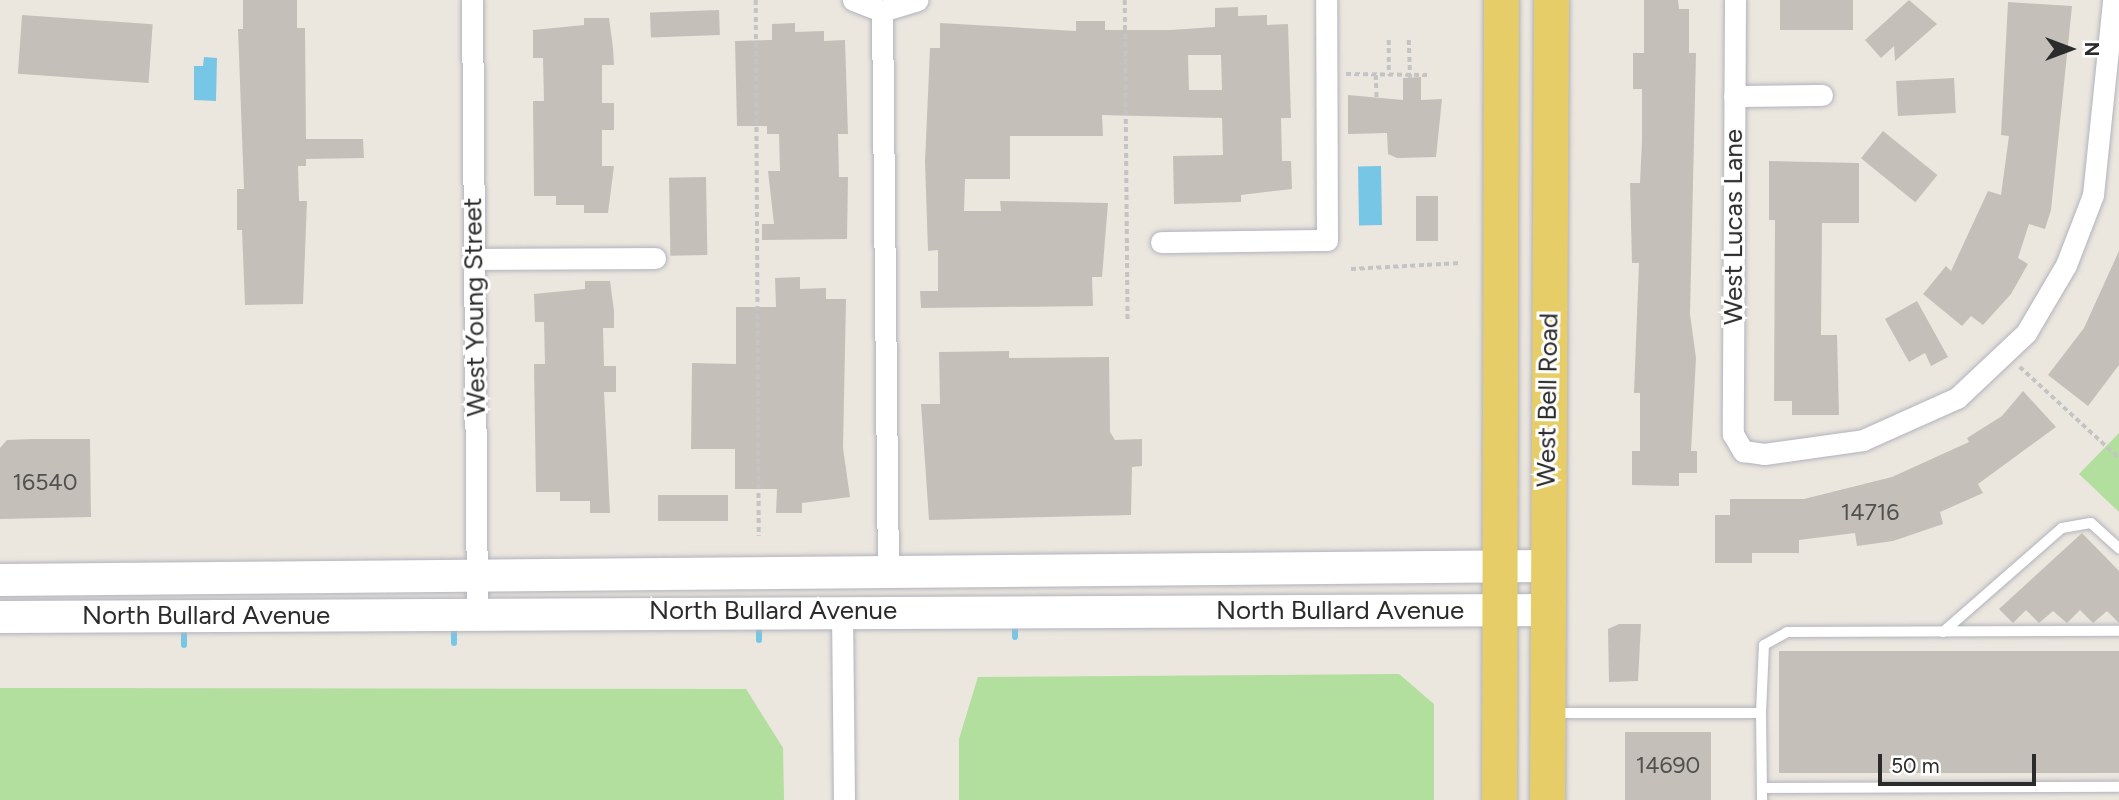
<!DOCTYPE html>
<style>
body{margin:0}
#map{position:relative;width:2119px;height:800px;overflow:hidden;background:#ebe6de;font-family:Figtree,sans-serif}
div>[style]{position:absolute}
.green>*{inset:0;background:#b2de9e}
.water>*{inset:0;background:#78c6e6;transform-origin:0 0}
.stream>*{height:6px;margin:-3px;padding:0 3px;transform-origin:3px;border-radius:3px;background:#78c6e6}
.building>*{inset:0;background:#c4c0b9;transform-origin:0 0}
.path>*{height:3.5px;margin-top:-1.75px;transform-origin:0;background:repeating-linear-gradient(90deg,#c4c4c4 0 5px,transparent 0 8.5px)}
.roads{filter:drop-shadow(0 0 2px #b1b3bd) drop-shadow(0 0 2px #b1b3bd)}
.lane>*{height:10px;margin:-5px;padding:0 5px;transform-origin:5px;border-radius:5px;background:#fff}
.street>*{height:21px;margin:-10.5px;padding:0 10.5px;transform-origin:10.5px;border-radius:10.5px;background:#fff}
.secondary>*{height:32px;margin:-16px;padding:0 16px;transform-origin:16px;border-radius:16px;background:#fff}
.primary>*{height:35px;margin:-17.5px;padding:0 17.5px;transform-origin:17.5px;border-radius:17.5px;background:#e7cd67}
span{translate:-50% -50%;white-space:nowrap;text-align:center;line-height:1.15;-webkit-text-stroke:6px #fff;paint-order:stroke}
.number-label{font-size:23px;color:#51504e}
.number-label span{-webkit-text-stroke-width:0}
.street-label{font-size:26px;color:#2b2b2b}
.north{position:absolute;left:2035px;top:14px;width:70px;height:70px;-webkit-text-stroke:5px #fff;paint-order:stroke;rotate:90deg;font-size:19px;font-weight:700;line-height:28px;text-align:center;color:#2b2b2b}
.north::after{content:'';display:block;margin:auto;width:24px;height:32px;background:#2b2b2b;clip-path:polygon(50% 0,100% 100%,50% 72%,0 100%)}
.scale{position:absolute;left:1878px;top:754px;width:158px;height:32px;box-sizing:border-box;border:4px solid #2b2b2b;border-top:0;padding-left:9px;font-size:21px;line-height:24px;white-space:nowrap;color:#2b2b2b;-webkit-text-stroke:5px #fff;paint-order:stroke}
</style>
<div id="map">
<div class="green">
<i style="clip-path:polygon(2119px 433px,2119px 512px,2079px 474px)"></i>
<i style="clip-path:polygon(1399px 674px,1434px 704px,1434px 800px,959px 800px,959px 739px,978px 677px)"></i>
<i style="clip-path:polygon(0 688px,746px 689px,783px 748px,784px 800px,0 800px)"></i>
</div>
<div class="water">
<i style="clip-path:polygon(204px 57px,217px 58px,216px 101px,194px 100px,194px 66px,203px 66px)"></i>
<i style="left:1381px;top:166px;width:59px;height:23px;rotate:89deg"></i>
</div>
<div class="stream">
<i style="left:1015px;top:626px;width:11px;rotate:90deg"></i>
<i style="left:759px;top:629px;width:11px;rotate:90deg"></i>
<i style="left:454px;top:630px;width:13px;rotate:90deg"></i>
<i style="left:184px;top:633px;width:12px;rotate:90deg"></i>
</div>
<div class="building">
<i style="clip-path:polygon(243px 0,297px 0,297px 28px,305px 28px,306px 139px,363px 139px,364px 158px,306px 159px,306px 166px,298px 166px,299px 201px,307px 201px,303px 304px,245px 305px,242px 230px,237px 230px,237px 189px,244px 189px,238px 29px,243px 29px)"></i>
<i style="clip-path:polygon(1644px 0,1678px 0,1679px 9px,1689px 9px,1689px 53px,1696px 53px,1690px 314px,1696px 358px,1691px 451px,1697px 451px,1697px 473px,1679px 473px,1679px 486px,1632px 485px,1632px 451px,1640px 451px,1640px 393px,1634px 393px,1639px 263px,1632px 263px,1630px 183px,1640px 183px,1642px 141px,1642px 89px,1633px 89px,1633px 53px,1644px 53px)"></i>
<i style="left:1780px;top:0;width:73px;height:30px"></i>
<i style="clip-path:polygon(1909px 0,1937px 24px,1895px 61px,1894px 46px,1881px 58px,1865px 40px)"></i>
<i style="clip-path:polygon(2008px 2px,2072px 6px,2051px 210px,2045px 229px,2029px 224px,2018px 258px,2028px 264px,2011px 294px,1983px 325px,1971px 316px,1962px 326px,1923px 294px,1946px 266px,1951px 271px,1988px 191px,2001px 195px,2009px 136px,2001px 135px)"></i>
<i style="clip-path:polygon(evenodd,1238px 7px,1238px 16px,1267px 15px,1267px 25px,1288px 24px,1291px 118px,1281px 118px,1282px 161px,1291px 161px,1292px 189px,1241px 195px,1241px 202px,1174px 204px,1173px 156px,1223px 155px,1222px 118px,1102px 115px,1103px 136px,1010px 136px,1010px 179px,965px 179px,964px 211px,1001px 211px,1000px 201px,1108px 203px,1102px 277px,1092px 277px,1093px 306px,921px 308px,920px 291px,938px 291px,938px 250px,928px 251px,925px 162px,930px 48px,940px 48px,940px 23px,1076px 31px,1076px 21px,1105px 21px,1105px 30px,1170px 30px,1215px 27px,1215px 8px,1238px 7px,1188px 55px,1221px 55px,1222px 90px,1189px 90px,1188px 55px)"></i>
<i style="left:719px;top:10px;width:25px;height:69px;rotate:88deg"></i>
<i style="left:22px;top:15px;width:131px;height:59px;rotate:4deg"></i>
<i style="clip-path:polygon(584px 18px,609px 18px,613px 48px,614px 65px,602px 65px,602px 103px,614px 103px,614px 130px,602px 130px,602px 166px,614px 166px,608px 213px,584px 213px,584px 205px,556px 205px,556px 196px,534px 196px,533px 101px,544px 101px,543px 58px,533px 58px,533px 30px,584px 25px)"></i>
<i style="clip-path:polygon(795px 23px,795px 32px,824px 31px,824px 41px,845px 40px,848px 134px,838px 134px,839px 177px,848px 177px,847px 239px,762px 240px,762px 224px,774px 224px,768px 171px,780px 171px,779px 134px,767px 134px,767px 126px,737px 126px,735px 41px,772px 40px,772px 24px)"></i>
<i style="clip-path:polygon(1421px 77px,1421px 100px,1442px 99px,1436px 157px,1397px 158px,1388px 154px,1387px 133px,1348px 134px,1348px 95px,1403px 100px,1403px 78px)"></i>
<i style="left:1954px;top:78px;width:35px;height:58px;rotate:87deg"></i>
<i style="left:1883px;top:131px;width:70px;height:35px;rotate:39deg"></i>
<i style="clip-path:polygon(1769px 161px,1859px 163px,1859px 223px,1822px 223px,1821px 335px,1837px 335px,1839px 415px,1792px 415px,1792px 401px,1774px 401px,1775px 220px,1769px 220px)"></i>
<i style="left:706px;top:177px;width:78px;height:37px;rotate:89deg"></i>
<i style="left:1416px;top:196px;width:22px;height:45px"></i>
<i style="clip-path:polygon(2119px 251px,2119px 365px,2088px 406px,2048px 375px,2084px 328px)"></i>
<i style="clip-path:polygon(800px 277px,800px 289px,826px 288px,826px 299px,846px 299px,843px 448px,850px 497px,802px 503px,802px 513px,776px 513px,777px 489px,735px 489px,735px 449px,691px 449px,692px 363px,736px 364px,736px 307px,776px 307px,775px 278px)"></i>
<i style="clip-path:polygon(585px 281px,610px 281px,614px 311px,614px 328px,603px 328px,604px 366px,616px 366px,616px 392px,604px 392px,610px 513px,590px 513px,590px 501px,560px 501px,560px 492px,536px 492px,534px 364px,545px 364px,544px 322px,535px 322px,534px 294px,585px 289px)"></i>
<i style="clip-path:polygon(1917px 301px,1948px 357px,1931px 366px,1925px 353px,1909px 362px,1885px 319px)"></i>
<i style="clip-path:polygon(1009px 351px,1009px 358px,1109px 357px,1110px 432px,1115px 440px,1142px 439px,1142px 466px,1132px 467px,1131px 515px,929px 520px,921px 404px,940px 404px,939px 352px)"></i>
<i style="clip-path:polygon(2023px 391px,2056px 427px,1978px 484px,1983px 493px,1940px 512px,1943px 524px,1893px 541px,1857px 546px,1855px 533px,1799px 540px,1799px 553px,1752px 553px,1752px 563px,1715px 563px,1715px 515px,1730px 515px,1730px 499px,1804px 499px,1892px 477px,1969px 442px,1967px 438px,2002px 416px)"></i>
<i style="clip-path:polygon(33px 439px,90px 439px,91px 517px,0 519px,0 448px,7px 440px)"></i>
<i style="left:728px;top:495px;width:26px;height:70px;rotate:90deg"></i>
<i style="clip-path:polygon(2082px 533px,2119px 571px,2119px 623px,2107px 611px,2093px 623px,2080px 610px,2067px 623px,2053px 611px,2039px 623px,2026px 610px,2013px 623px,1999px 609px)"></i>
<i style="clip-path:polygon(1619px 624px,1641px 624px,1638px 681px,1609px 682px,1608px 629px)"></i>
<i style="left:2119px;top:651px;width:122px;height:340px;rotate:90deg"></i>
<i style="left:1625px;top:732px;width:86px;height:68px"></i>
</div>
<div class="path">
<i style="left:756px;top:0;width:536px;rotate:89.68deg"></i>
<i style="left:1125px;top:0;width:321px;rotate:89.5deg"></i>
<i style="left:1389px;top:40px;width:35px;rotate:90deg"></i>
<i style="left:1409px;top:40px;width:38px;rotate:88deg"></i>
<i style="left:1346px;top:74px;width:81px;rotate:0.7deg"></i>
<i style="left:1376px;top:75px;width:24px;rotate:88deg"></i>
<i style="left:1351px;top:269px;width:110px;rotate:-3.1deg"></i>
<i style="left:2020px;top:367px;width:134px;rotate:42.6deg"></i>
</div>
<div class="roads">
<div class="lane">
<i style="left:1943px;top:632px;width:158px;rotate:-41.2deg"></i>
<i style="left:2062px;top:528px;width:29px;rotate:-10deg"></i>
<i style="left:2091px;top:523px;width:38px;rotate:42deg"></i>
<i style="left:1553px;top:713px;width:208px"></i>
<i style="left:1761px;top:713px;width:68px;rotate:-87.5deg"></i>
<i style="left:1764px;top:645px;width:26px;rotate:-29deg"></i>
<i style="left:1787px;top:632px;width:332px;rotate:-0.2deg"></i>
<i style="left:1761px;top:713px;width:87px;rotate:89.3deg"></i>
<i style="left:1762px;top:788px;width:357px;rotate:-0.2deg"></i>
</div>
<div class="street">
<i style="left:472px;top:0;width:613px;rotate:89.53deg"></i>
<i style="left:853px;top:0;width:31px;rotate:21deg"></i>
<i style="left:882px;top:11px;width:37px;rotate:-17deg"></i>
<i style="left:1735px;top:0;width:434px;rotate:90.3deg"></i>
<i style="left:1733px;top:434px;width:20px;rotate:60deg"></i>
<i style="left:1743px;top:451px;width:21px;rotate:8deg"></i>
<i style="left:1764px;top:454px;width:100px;rotate:-8deg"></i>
<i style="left:1863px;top:440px;width:103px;rotate:-24.1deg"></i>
<i style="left:1957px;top:398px;width:95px;rotate:-43.3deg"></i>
<i style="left:2026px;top:333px;width:79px;rotate:-59.5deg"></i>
<i style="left:2066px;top:265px;width:75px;rotate:-68.9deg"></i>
<i style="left:2093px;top:195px;width:196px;rotate:-84.1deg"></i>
<i style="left:882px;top:11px;width:561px;rotate:89.39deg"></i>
<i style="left:1734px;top:96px;width:88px;rotate:-0.7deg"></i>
<i style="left:1161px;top:242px;width:166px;rotate:-0.7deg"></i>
<i style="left:1327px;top:240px;width:240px;rotate:-90.2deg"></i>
<i style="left:475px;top:259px;width:180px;rotate:-0.3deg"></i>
<i style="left:842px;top:610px;width:190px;rotate:89.4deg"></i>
</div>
<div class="secondary">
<i style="left:0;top:580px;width:1546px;rotate:-0.52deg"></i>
<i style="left:0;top:617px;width:1547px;rotate:-0.26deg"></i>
</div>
<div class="primary">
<i style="left:1499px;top:800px;width:800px;rotate:-89.86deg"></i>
<i style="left:1547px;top:800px;width:800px;rotate:-89.71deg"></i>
</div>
</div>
<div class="number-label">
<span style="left:45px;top:482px">16540</span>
<span style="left:1870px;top:512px">14716</span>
<span style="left:1668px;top:765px">14690</span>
</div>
<div class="street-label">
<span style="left:1734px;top:227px;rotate:-90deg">West Lucas Lane</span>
<span style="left:475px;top:307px;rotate:-91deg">West Young Street</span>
<span style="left:1548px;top:400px;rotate:-89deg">West Bell Road</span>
<span style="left:773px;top:611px">North Bullard Avenue</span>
<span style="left:1340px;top:611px">North Bullard Avenue</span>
<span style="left:206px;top:616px">North Bullard Avenue</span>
</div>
<div class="north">N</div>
<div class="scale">50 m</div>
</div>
